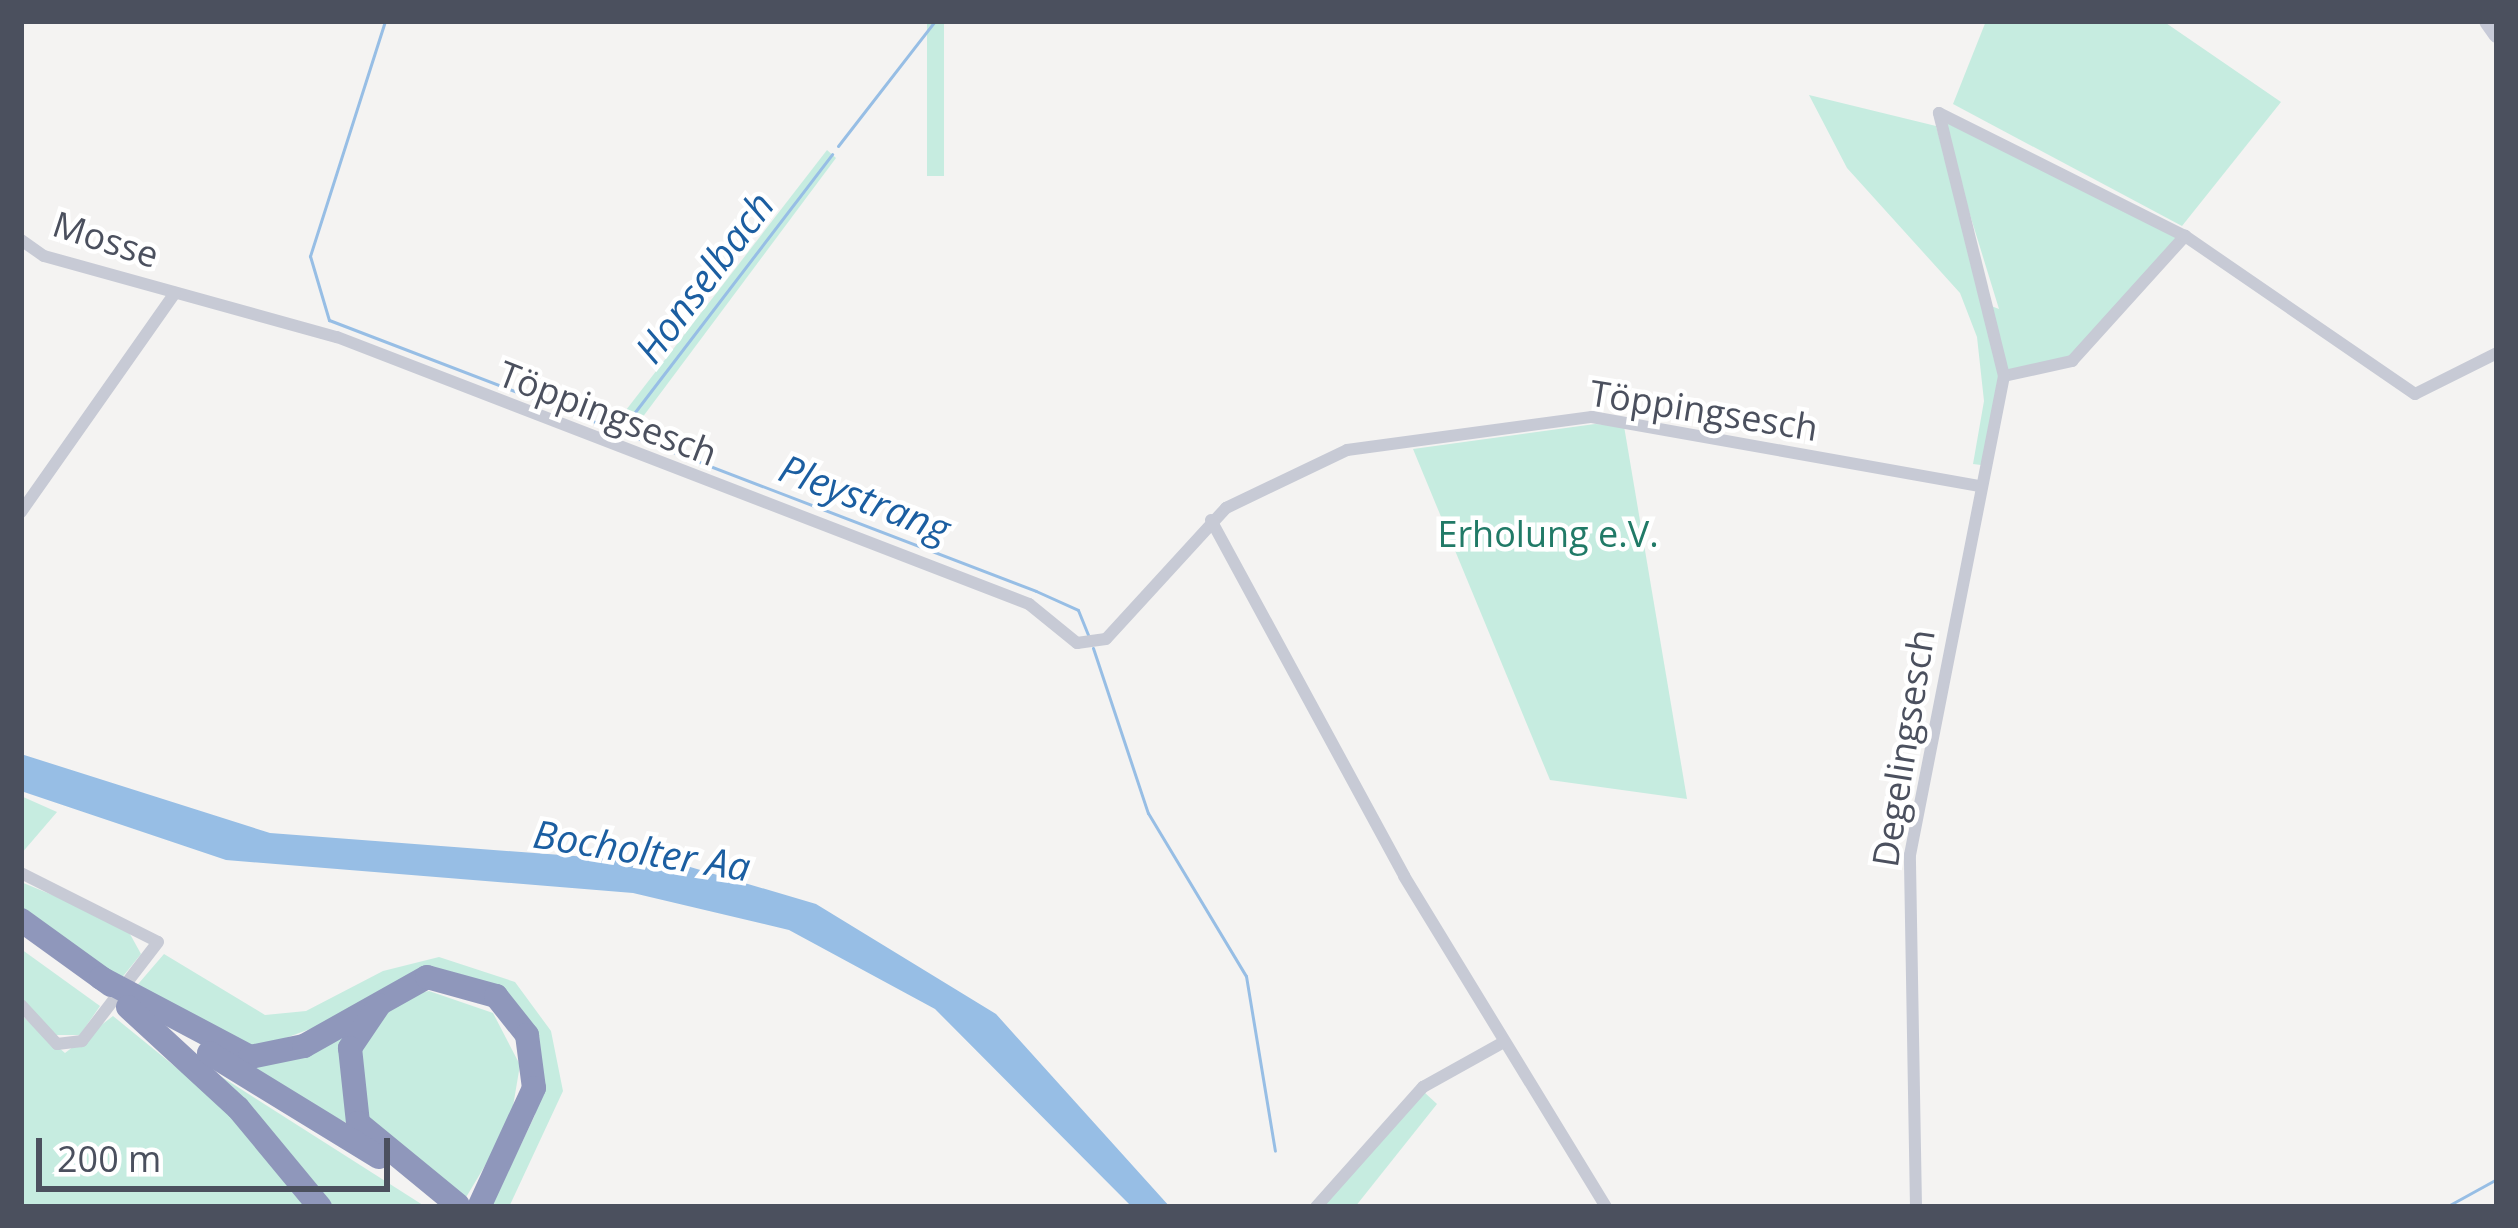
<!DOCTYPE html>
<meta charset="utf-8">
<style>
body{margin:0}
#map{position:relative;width:2518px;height:1228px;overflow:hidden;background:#f4f3f2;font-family:"Open Sans",sans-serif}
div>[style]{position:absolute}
.green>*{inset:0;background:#c6ece0;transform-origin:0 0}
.water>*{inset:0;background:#97bee5}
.stream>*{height:3px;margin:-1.5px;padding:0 1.5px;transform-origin:1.5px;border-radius:1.5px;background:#97bee5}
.street>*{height:12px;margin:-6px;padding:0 6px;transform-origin:6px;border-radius:6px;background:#c7cad5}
.secondary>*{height:18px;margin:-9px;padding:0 9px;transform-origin:9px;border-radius:9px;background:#c7cad8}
.highway>*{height:24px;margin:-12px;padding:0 12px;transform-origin:12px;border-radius:12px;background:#8f97bb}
span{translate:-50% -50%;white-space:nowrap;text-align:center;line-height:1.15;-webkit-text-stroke:9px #fff;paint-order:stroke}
.street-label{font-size:36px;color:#4b505e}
.park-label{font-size:36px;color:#217a67}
.water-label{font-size:39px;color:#1b5ea1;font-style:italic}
.frame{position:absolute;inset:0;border:24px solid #4b505e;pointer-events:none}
.scale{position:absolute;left:36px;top:1138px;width:354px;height:54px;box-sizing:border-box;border:6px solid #4b505e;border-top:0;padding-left:15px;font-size:36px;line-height:42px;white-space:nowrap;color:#4b505e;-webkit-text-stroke:9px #fff;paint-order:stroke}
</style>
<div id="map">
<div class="green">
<i style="left:927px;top:21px;width:17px;height:155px"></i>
<i style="clip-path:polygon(1986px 21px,2163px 21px,2281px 102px,2182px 226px,1953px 104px)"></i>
<i style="clip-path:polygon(1809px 95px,1936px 126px,1986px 304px,1999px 309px,1943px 127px,1952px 120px,2178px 236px,2071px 356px,2007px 373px,1981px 465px,1973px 464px,1984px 401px,1977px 337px,1960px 293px,1847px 168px)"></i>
<i style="clip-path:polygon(827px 150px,836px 158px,633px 430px,616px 423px)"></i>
<i style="clip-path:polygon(1595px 424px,1624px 426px,1687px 799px,1550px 780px,1413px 449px)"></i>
<i style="clip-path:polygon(21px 796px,57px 812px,21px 854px)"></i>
<i style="clip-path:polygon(21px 882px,125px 925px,141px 954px,120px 980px,21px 910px)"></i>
<i style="clip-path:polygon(21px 949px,100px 1006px,80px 1035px,51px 1035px,21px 999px)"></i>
<i style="clip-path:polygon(164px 954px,265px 1015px,306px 1011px,383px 971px,439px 957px,515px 982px,551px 1031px,563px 1091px,509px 1207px,491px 1207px,535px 1115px,540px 1051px,461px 974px,247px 1052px,133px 990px)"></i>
<i style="clip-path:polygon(429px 991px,493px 1013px,520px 1065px,510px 1124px,465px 1199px,376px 1136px,352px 1082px,364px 1029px,400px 997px)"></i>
<i style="clip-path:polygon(21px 1015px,65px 1053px,113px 1016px,221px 1104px,309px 1207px,21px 1207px)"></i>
<i style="clip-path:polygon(359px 1016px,342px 1073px,358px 1129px,208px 1049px,239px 1060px)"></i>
<i style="clip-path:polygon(211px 1070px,426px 1207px,327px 1207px)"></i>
<i style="clip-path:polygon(1424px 1092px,1437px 1104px,1355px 1207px,1320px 1207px)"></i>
</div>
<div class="water">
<i style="clip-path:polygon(21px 754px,270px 833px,680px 864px,816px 904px,996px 1014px,1170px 1207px,1132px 1207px,935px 1009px,789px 930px,633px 893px,226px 860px,21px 791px)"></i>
</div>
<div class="stream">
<i style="left:385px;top:21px;width:247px;rotate:107.7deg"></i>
<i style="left:310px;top:256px;width:67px;rotate:73.5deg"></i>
<i style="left:329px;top:320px;width:757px;rotate:20.97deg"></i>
<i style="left:1036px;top:591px;width:46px;rotate:24.3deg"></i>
<i style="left:1078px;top:610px;width:31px;rotate:68deg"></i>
<i style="left:838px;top:146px;width:158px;rotate:-52.2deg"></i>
<i style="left:622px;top:429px;width:346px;rotate:-52.6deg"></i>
<i style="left:1093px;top:648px;width:174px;rotate:71.6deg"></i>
<i style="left:1148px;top:813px;width:190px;rotate:59deg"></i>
<i style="left:1246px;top:976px;width:177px;rotate:80.6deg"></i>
<i style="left:2446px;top:1207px;width:58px;rotate:-28.8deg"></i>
</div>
<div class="street">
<i style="left:21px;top:240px;width:28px;rotate:35deg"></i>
<i style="left:44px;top:256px;width:304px;rotate:15.5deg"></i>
<i style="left:337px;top:337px;width:742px;rotate:21.1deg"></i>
<i style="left:1029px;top:604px;width:62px;rotate:39.1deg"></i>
<i style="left:1077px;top:643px;width:29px;rotate:-8deg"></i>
<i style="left:1106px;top:639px;width:178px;rotate:-47.5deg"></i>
<i style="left:1226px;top:508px;width:134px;rotate:-25.6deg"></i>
<i style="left:1347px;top:450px;width:247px;rotate:-7.7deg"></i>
<i style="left:1592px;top:417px;width:394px;rotate:10.1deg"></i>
<i style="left:2004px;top:376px;width:70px;rotate:-12.4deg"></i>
<i style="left:2072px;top:361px;width:169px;rotate:-47.9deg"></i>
<i style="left:21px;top:512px;width:268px;rotate:-54.9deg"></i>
<i style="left:1211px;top:520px;width:405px;rotate:61.5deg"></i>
<i style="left:1404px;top:876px;width:388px;rotate:58.6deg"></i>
<i style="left:21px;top:873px;width:153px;rotate:26.7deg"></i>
<i style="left:158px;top:942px;width:125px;rotate:127.5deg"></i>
<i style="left:82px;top:1041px;width:25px;rotate:173deg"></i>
<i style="left:57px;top:1044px;width:53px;rotate:-132.7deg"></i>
<i style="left:1316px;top:1207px;width:161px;rotate:-48.3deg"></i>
<i style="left:1423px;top:1087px;width:93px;rotate:-29.1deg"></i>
<i style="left:1916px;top:1207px;width:352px;rotate:-91deg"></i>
<i style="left:1910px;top:855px;width:488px;rotate:-78.9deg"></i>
<i style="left:2004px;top:376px;width:271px;rotate:-103.9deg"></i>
<i style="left:1939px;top:113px;width:275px;rotate:26.6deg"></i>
<i style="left:2185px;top:236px;width:279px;rotate:34.5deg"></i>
<i style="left:2415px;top:394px;width:92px;rotate:-26.6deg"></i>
</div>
<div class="secondary">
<i style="left:2488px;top:21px;width:16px;rotate:55deg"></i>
</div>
<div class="highway">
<i style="left:21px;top:920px;width:111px;rotate:35.8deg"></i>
<i style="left:101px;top:978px;width:169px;rotate:27.9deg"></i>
<i style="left:250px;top:1057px;width:55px;rotate:-11.5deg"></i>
<i style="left:304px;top:1046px;width:141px;rotate:-29.3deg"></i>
<i style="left:427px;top:977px;width:72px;rotate:15.4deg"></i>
<i style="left:496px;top:996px;width:50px;rotate:51.5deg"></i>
<i style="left:527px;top:1035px;width:53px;rotate:82.5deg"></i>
<i style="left:534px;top:1088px;width:131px;rotate:114.8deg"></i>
<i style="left:379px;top:1005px;width:52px;rotate:124deg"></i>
<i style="left:350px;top:1048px;width:75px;rotate:83.9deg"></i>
<i style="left:358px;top:1123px;width:129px;rotate:39.4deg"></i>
<i style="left:128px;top:1007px;width:149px;rotate:42.6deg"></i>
<i style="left:238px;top:1108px;width:129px;rotate:50.4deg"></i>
<i style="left:209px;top:1053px;width:199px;rotate:31.5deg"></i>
</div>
<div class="street-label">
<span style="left:106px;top:239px;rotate:18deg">Mosse</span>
<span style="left:1704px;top:410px;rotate:9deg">Töppingsesch</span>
<span style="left:608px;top:413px;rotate:21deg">Töppingsesch</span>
<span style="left:1903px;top:748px;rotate:-81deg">Degelingsesch</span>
</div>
<div class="park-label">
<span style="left:1548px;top:534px">Erholung e.V.</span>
</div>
<div class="water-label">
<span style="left:704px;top:277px;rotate:-53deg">Honselbach</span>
<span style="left:865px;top:498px;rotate:21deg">Pleystrang</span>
<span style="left:642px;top:850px;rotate:9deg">Bocholter Aa</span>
</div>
<div class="frame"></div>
<div class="scale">200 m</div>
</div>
